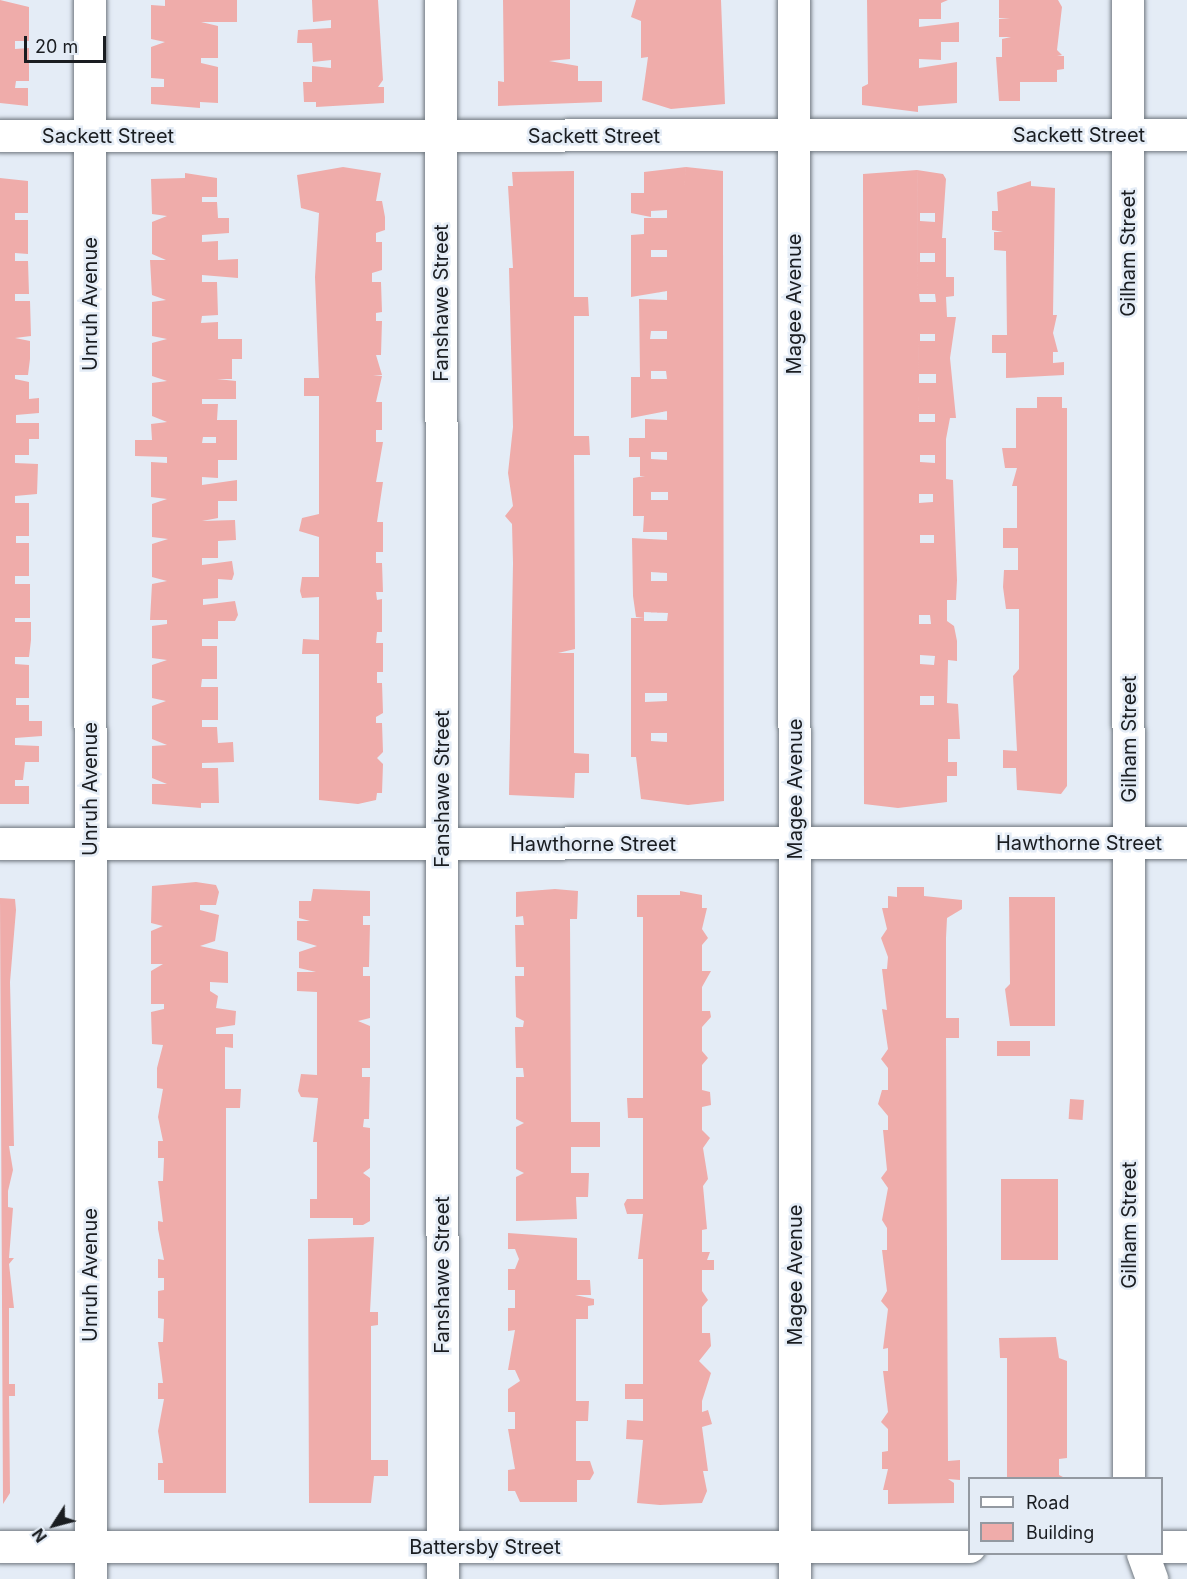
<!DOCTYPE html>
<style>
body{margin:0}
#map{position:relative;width:1187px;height:1579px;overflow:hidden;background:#e4ecf6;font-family:Inter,sans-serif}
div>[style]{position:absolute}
.building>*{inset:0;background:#efacaa;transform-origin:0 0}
.roads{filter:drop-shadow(0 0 2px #717981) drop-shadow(0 0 2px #717981)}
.street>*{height:32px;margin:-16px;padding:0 16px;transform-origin:16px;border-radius:16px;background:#fff}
span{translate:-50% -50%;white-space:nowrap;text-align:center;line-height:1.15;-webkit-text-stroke:5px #e4ecf6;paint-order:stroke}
.street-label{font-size:20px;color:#1a1d21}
.legend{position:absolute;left:968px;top:1477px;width:195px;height:78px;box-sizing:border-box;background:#e4ecf6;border:2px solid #9399a1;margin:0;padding:8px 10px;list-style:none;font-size:18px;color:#1a1d21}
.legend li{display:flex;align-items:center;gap:12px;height:30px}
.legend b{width:30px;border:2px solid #9399a1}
.north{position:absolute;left:24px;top:1495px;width:60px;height:60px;-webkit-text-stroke:4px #e4ecf6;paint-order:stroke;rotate:234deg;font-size:16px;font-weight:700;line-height:24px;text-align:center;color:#1a1d21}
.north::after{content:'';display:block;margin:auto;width:21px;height:27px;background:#1a1d21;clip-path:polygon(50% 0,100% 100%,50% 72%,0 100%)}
.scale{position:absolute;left:24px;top:36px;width:82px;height:27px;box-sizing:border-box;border:3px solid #1a1d21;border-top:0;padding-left:8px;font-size:18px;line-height:21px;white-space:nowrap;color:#1a1d21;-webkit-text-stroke:4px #e4ecf6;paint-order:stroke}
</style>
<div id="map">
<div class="building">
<i style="clip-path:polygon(0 0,29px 7px,29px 41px,15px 41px,15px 49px,29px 48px,29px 81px,16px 81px,15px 88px,28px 88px,28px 106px,0 103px)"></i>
<i style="clip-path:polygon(165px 0,237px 0,237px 22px,201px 22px,218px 26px,218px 58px,201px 58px,201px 63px,218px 67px,218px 103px,200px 102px,200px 108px,151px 104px,151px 87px,164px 87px,164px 79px,151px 78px,151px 47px,165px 42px,151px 39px,151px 5px,165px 6px)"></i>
<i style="clip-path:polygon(312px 0,378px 0,383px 80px,378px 87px,384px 87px,384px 103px,316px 107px,316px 102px,304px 102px,303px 82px,312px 82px,312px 66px,331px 68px,331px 60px,313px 62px,312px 43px,297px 43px,298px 30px,331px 28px,331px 20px,313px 22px)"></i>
<i style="clip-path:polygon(503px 0,570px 0,570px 59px,549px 61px,578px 66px,578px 81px,602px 81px,602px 102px,498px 106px,498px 81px,504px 82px)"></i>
<i style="clip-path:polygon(636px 0,721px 0,725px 104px,671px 109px,642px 100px,648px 57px,641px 58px,641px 21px,631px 17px)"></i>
<i style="clip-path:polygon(867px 0,948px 0,941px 3px,941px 19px,919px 19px,919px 27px,959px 22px,959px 42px,941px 42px,941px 60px,919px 59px,919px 68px,957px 62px,957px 103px,918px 106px,918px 112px,862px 105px,862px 87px,868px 84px)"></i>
<i style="clip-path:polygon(999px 0,1058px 0,1062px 7px,1057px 50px,1062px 55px,1057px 56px,1064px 56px,1064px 69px,1057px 70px,1057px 82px,1020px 82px,1020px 101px,999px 101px,996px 57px,1002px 57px,1002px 39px,1011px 37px,999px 37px,999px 19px,1010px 19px,999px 18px)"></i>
<i style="clip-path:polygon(343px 167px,381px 173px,376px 201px,382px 201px,385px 217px,385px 230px,376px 233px,376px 242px,382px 242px,382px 270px,372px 273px,372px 282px,381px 282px,382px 312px,376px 313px,376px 321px,382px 321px,381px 355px,376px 355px,382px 375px,373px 375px,382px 376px,376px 402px,382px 402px,382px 430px,376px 430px,376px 442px,383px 442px,376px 482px,383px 482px,377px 522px,383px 522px,383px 552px,376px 552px,376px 563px,382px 563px,383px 592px,376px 592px,377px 600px,382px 599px,382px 632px,377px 632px,376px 643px,383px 643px,383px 672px,377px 672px,377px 683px,382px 683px,383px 713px,376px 717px,376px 723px,382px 723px,383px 752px,377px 758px,383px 764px,382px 793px,377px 793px,376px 800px,358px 804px,319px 800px,319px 654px,302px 654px,303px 639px,319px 640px,319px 597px,302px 598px,300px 591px,302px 577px,319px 577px,319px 537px,299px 531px,302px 518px,319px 514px,319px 396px,304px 396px,304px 378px,319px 378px,315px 277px,319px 213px,301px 208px,297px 175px)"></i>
<i style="clip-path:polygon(evenodd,686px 167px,723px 171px,723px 232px,724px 801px,688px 805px,641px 799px,636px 757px,631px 757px,631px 618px,644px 618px,636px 617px,633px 596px,632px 538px,667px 540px,667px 532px,643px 532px,644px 516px,633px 516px,633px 478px,645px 476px,640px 476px,640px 457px,629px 457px,629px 438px,645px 438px,645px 419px,667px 420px,667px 411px,631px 418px,631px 377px,640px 377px,639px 299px,667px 300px,667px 291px,631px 297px,631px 235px,644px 234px,644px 218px,667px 218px,667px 210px,651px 211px,651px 217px,631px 213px,631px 193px,644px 193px,644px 172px,686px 167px,651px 250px,667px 250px,667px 257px,651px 257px,651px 250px,686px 167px,651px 331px,667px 331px,667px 339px,650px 339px,651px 331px,686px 167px,651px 371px,666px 371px,667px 379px,651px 379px,651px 371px,686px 167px,651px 452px,667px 452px,667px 460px,651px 459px,651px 452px,686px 167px,651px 492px,668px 492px,668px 500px,651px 500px,651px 492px,686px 167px,651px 572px,667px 573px,667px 581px,651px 581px,651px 572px,686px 167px,644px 612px,668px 613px,667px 621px,644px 621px,644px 612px,686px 167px,645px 693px,667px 693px,667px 701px,645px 702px,645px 693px,686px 167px,651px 733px,667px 733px,667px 742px,651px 741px,651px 733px)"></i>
<i style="clip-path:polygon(evenodd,917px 170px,943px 174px,946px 179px,942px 238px,946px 238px,946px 277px,954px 277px,954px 296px,946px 297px,947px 317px,956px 317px,950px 358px,956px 418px,950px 418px,946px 439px,946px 479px,953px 480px,957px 580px,956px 600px,947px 600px,947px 621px,954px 626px,957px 641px,957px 661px,948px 660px,947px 703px,958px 704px,960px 739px,948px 739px,948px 762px,957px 762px,957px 776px,947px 776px,947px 802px,898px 808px,864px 804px,863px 174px,917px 170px,920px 213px,935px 213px,935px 222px,920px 221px,920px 213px,917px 170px,920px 253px,935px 253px,935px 262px,920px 262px,920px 253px,917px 170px,919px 294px,935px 294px,936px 302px,920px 302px,919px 294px,917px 170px,920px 334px,935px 334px,935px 341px,920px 341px,920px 334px,917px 170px,919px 374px,936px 374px,936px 383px,919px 383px,919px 374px,917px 170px,919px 414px,935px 414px,935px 422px,919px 422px,919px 414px,917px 170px,920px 455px,935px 455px,935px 463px,920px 462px,920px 455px,917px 170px,919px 494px,933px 494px,933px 502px,919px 503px,919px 494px,917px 170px,920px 535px,934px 535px,934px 543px,920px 543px,920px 535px,917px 170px,919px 615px,930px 615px,931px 624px,919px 624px,919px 615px,917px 170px,920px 655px,935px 656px,934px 665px,920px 664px,920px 655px,917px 170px,920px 696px,934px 696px,934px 705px,920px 705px,920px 696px)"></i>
<i style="clip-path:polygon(574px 171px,574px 297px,588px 297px,589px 316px,574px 316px,574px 436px,589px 436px,590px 455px,574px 455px,575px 649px,558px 653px,574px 653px,574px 753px,589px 754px,589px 773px,575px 773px,574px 798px,509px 795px,513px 563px,512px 524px,505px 516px,513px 506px,508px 473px,513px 427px,509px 268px,513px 268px,508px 186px,513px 186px,512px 172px)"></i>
<i style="clip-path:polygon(evenodd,185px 173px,217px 178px,217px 197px,202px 197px,202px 202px,217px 202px,218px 218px,229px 218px,229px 233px,202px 235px,202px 242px,218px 241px,218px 260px,238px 259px,238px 278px,202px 275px,202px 282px,217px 282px,218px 315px,202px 316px,201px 323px,218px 322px,218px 339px,242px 339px,242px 359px,232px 359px,232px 379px,217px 379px,236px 381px,236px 399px,202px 399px,202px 404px,218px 404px,217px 420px,237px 420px,237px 460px,218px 460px,218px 478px,202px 477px,202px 485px,237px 480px,237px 501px,218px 501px,218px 518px,202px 521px,235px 520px,236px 540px,218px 541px,218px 558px,202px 558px,202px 565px,232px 561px,234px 574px,232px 580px,218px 579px,218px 598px,203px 599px,203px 605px,235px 601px,238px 615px,235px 621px,218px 621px,218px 639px,202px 639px,202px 646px,217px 646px,217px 679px,202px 679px,201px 687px,218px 687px,218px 720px,202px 720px,202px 727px,217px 727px,218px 743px,233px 742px,234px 762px,202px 763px,202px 768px,218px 768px,219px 803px,201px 803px,201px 808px,152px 804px,152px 784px,167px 784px,152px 778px,152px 746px,167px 745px,152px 739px,152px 706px,166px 701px,152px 698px,152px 665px,167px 660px,152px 658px,152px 626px,167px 624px,167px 620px,150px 620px,152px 584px,167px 581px,152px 577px,152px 544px,168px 539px,152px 537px,152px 504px,167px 499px,151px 497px,151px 462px,167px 463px,167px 457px,135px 456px,135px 440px,152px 440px,151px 424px,167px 422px,152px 416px,152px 383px,167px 381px,152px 376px,152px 343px,167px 339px,152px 336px,152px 302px,166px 300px,152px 295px,150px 260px,166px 260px,152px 254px,152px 222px,167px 216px,152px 214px,151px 179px,185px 178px,185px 173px,203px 437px,216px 437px,216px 443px,202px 443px,203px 437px)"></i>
<i style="clip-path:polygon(0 178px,28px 181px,28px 213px,15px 213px,15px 220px,28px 220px,28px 254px,15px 253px,15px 261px,28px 261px,29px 294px,15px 294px,15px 301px,30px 301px,31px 336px,15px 338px,30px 341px,30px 359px,28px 375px,15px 375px,15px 379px,29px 382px,29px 399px,39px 398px,39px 413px,16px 415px,16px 423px,39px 423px,39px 439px,29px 439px,29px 455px,15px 455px,15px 463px,38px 464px,37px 494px,15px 496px,15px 503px,29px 503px,29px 536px,16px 536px,16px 543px,29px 543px,29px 576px,15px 576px,15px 584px,30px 584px,30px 618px,15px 618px,15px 622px,31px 622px,31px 640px,29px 657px,15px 657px,15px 664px,29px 665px,29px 698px,16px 698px,16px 705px,29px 705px,29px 721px,42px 721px,42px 736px,15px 738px,15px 745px,39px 746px,39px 762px,25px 762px,23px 780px,15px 780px,15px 786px,29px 786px,29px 804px,0 804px)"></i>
<i style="clip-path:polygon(1031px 181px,1031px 186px,1055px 188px,1053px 315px,1057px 315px,1053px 333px,1058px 352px,1053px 352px,1053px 363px,1064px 362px,1064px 375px,1006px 378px,1006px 353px,992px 353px,992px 335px,1007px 335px,1006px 251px,994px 250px,994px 232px,1003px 232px,992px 230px,992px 211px,998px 211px,997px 192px)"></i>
<i style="clip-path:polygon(1037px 397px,1062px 397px,1062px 408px,1067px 408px,1067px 786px,1061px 794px,1017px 790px,1016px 768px,1003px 768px,1003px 750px,1017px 751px,1013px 676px,1019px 669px,1019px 609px,1006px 609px,1003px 587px,1004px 570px,1018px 570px,1018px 548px,1003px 548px,1003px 528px,1017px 528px,1017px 486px,1012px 486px,1017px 468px,1005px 468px,1002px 448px,1016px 448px,1016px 408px,1037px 408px)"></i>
<i style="clip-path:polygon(196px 882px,216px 885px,219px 892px,216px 905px,200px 905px,200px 910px,219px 915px,215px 941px,200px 946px,228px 952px,228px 983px,210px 982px,210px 991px,218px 996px,216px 1008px,236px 1011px,235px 1025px,216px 1028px,216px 1034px,233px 1034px,233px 1048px,225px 1047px,225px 1089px,241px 1089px,240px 1108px,226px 1108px,226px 1493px,164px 1493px,164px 1480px,158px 1480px,158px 1463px,163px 1463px,158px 1431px,164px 1399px,158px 1399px,158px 1383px,163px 1383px,158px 1342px,163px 1342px,164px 1319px,158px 1318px,158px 1291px,164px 1290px,164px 1278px,158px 1278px,158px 1259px,164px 1260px,158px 1229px,158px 1221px,163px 1222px,158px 1181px,163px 1181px,164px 1158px,158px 1158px,158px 1141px,163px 1141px,158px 1117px,163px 1089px,157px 1088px,157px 1068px,163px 1045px,152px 1044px,151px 1012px,164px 1009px,164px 1004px,151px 1004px,151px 971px,163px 964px,151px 964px,151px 931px,163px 926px,151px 923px,152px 886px)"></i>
<i style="clip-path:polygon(897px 887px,924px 887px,924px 896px,962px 900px,962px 909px,947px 918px,946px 938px,946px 1018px,959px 1018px,959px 1038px,946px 1038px,948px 1461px,960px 1460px,960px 1480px,948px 1479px,954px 1483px,954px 1503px,888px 1504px,888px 1490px,883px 1490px,888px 1469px,882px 1469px,882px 1452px,888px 1451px,888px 1429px,881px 1422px,888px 1412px,883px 1371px,888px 1371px,888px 1348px,883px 1349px,888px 1309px,881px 1301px,887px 1291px,882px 1250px,887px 1250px,887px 1228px,882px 1220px,888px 1188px,881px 1178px,887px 1170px,883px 1130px,888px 1130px,888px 1116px,878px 1104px,882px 1090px,888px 1090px,888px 1068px,881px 1059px,888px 1049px,882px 1009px,887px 1010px,882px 969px,887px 969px,888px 957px,881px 938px,887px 929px,882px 908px,888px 908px,888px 896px,897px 897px)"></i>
<i style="clip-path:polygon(313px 889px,370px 891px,370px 916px,363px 916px,363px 925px,370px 925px,369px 967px,363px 967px,363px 976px,370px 976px,370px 1018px,358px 1021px,370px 1026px,370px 1068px,362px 1068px,362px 1077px,370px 1077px,369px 1119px,364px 1119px,363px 1127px,370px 1128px,370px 1168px,363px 1173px,370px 1178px,370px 1221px,363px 1225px,353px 1225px,353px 1218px,310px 1218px,310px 1199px,317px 1199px,317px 1142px,313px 1142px,318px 1098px,301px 1097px,298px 1091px,301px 1074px,317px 1075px,317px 992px,297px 991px,297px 972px,316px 972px,299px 968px,299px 952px,317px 946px,297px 940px,297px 921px,310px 921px,299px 918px,299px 901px,311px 901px)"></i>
<i style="clip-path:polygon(555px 889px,578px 891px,577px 919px,570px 919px,571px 1122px,600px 1122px,600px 1147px,571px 1147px,571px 1173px,589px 1173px,588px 1197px,576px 1197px,577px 1219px,516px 1221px,516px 1177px,524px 1173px,516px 1169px,516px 1127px,524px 1123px,516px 1119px,516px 1077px,524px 1077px,523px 1068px,516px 1068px,515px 1027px,523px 1027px,524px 1021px,516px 1017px,515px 976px,524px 976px,524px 967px,516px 967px,515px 925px,524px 925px,523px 916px,516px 917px,516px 892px)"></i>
<i style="clip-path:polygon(680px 891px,702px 895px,702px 908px,707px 908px,702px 929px,708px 938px,702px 945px,702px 971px,711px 971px,702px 987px,702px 1011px,710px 1011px,711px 1017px,702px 1027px,702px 1051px,708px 1058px,702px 1065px,702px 1090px,710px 1092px,711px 1105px,702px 1107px,702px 1130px,710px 1138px,703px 1148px,708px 1179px,703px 1186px,707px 1229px,702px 1230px,702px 1252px,710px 1252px,707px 1260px,714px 1260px,714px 1270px,702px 1270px,702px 1291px,708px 1300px,702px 1307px,702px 1333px,710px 1333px,711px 1346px,699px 1361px,711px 1373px,702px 1401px,702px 1412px,708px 1410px,712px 1424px,702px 1427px,708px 1471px,703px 1471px,707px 1491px,702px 1503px,660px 1505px,637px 1503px,643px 1440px,626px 1439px,627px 1420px,643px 1421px,643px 1399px,625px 1399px,625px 1384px,643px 1384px,643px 1259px,638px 1259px,643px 1214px,627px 1214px,624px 1204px,627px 1199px,643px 1199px,643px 1118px,628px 1118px,627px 1098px,643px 1098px,643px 917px,637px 917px,637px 895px,680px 895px)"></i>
<i style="clip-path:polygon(1009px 897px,1055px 897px,1055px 1026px,1010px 1026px,1005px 989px,1010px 984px)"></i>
<i style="clip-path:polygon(0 898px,15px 899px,16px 910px,10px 982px,14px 1146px,9px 1146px,13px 1170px,8px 1191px,8px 1207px,13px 1208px,9px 1258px,14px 1258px,9px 1264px,14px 1308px,9px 1308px,9px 1384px,15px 1384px,15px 1396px,9px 1396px,10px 1493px,3px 1504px)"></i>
<i style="left:997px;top:1041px;width:33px;height:15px"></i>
<i style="left:1070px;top:1099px;width:14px;height:20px;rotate:4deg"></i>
<i style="left:1001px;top:1179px;width:57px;height:81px"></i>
<i style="clip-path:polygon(508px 1233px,577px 1238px,577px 1280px,590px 1280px,591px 1295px,575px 1295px,594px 1299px,594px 1305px,588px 1306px,588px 1319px,576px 1319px,576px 1401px,589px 1401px,588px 1421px,576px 1421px,576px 1461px,590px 1461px,594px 1473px,590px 1480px,577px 1480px,577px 1502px,520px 1502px,515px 1491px,508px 1491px,508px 1470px,515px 1469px,508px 1429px,515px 1429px,515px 1412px,508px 1412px,508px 1389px,520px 1381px,515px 1370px,508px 1370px,515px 1330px,508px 1331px,508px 1308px,515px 1308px,515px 1290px,508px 1290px,508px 1269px,515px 1269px,519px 1259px,515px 1249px,508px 1249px)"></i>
<i style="clip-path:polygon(374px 1237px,370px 1312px,378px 1312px,378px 1325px,371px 1326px,371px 1460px,388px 1460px,388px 1476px,374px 1476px,371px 1503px,309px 1503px,308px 1239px)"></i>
<i style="clip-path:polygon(1056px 1337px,1059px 1358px,1067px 1361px,1067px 1458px,1059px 1459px,1059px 1475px,1065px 1478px,1007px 1478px,1007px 1358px,1000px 1358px,999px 1338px)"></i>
</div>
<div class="roads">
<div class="street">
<i style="left:90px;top:0;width:1579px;rotate:89.96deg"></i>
<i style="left:441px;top:0;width:1579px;rotate:89.93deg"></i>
<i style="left:794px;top:0;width:1579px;rotate:89.96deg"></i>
<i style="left:1128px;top:0;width:1478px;rotate:89.96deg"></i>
<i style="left:0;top:136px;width:1187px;rotate:-0.05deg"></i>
<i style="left:0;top:844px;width:1187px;rotate:-0.05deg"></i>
<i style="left:0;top:1547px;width:970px"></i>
<i style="left:1162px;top:1547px;width:25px"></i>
<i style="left:1143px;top:1554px;width:27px;rotate:70deg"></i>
</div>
</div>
<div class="street-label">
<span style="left:1079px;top:135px">Sackett Street</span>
<span style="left:108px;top:136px">Sackett Street</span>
<span style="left:594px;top:136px">Sackett Street</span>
<span style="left:1128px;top:253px;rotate:-90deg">Gilham Street</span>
<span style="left:441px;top:303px;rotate:-90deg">Fanshawe Street</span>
<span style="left:90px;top:304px;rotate:-90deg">Unruh Avenue</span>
<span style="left:794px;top:304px;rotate:-90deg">Magee Avenue</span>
<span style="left:1129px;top:739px;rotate:-90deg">Gilham Street</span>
<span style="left:90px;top:789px;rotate:-90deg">Unruh Avenue</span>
<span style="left:442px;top:789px;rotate:-90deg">Fanshawe Street</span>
<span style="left:795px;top:789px;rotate:-90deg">Magee Avenue</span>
<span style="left:1079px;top:843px">Hawthorne Street</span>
<span style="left:593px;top:844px">Hawthorne Street</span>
<span style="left:1129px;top:1225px;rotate:-90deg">Gilham Street</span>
<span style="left:90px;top:1275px;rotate:-90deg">Unruh Avenue</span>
<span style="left:442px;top:1275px;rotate:-90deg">Fanshawe Street</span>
<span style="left:795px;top:1275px;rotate:-90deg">Magee Avenue</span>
<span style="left:485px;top:1547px">Battersby Street</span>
</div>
<ul class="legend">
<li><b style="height:8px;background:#fff"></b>Road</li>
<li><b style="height:16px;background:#efacaa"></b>Building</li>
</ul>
<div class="north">N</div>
<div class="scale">20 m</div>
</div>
